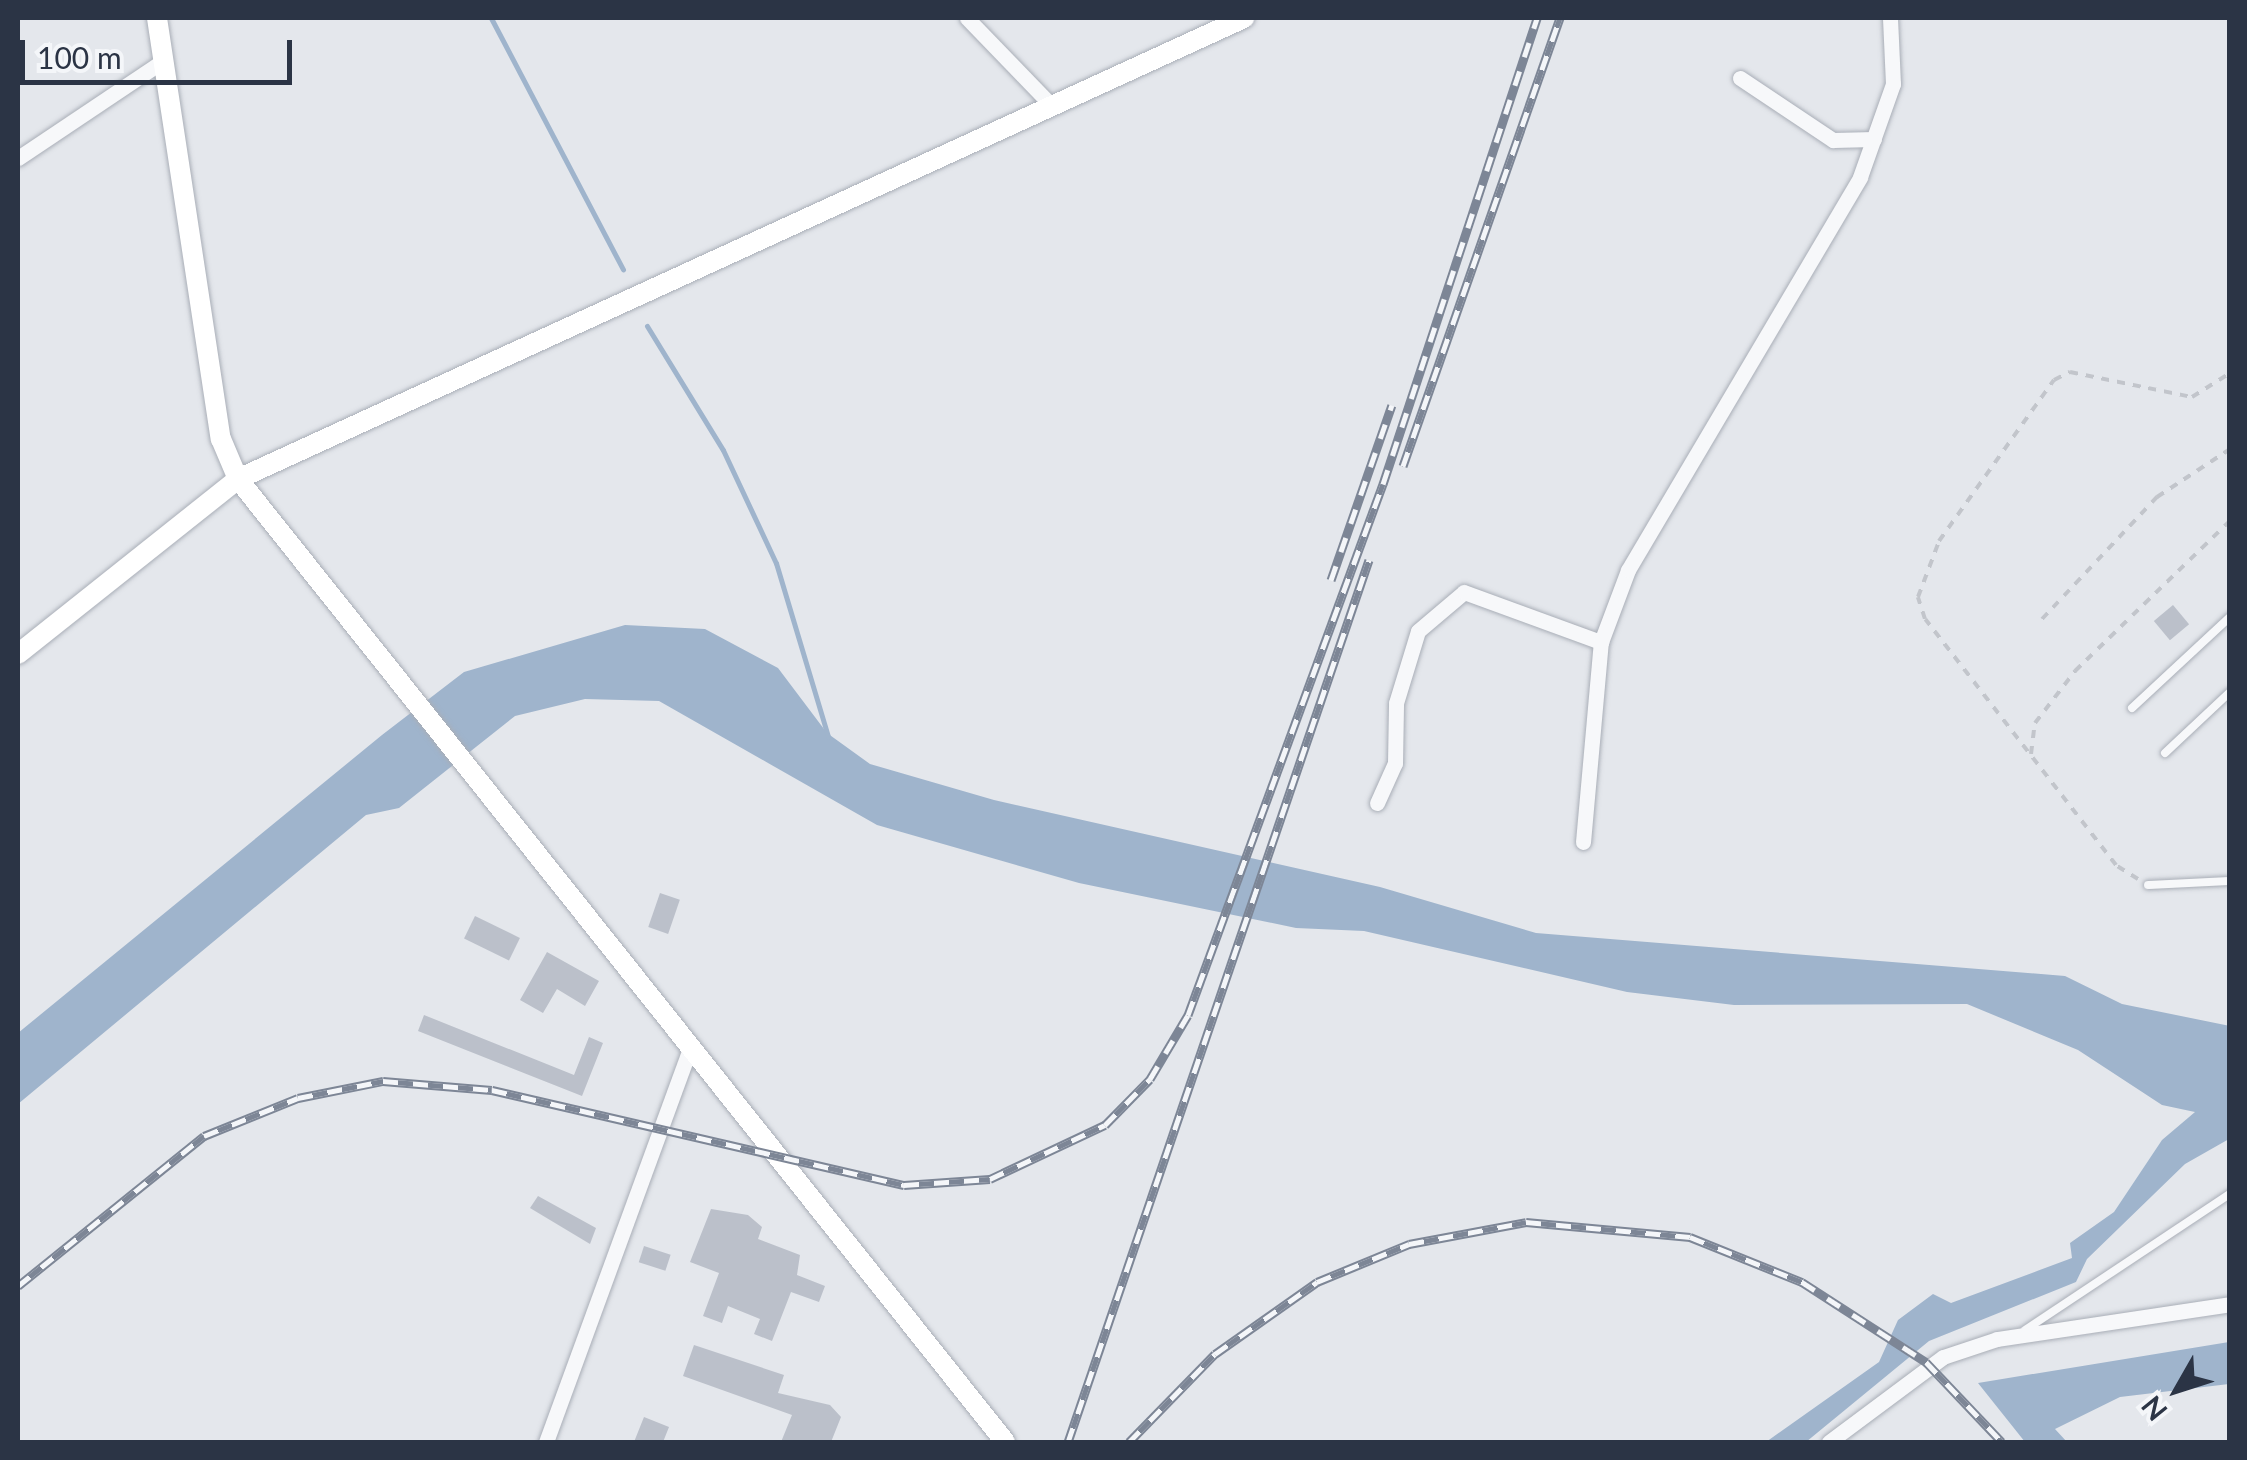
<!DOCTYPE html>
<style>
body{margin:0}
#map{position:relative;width:2247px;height:1460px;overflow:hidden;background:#e4e7ec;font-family:Lato,sans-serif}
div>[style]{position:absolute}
.water>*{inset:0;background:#9fb4cc}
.stream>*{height:5px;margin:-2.5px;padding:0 2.5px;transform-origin:2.5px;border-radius:2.5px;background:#9fb4cc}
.building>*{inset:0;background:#bbc0ca;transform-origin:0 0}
.path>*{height:4px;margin-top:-2px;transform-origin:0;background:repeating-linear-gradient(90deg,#c2c5cb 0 8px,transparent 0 16px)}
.roads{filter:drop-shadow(0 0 2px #a9aeb7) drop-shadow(0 0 2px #a9aeb7)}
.lane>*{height:8px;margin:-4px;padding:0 4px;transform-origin:4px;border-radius:4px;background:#f7f8fa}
.street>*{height:15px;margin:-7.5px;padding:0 7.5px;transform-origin:7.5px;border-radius:7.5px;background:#f7f8fa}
.secondary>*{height:20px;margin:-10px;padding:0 10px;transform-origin:10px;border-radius:10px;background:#fff}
.rail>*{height:9px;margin-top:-4.5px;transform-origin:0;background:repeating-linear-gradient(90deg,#f4f6f9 0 15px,#7d8696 0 30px);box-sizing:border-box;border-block:2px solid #7d8696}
span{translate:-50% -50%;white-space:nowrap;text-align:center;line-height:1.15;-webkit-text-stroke:8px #f4f6f9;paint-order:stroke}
.frame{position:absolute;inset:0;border:20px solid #2b3445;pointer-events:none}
.north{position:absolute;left:2127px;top:1340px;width:100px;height:100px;-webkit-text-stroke:8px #f4f6f9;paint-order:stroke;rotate:231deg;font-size:28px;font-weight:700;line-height:40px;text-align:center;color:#2b3445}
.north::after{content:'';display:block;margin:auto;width:35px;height:45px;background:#2b3445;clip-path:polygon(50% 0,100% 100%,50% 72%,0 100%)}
.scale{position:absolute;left:20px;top:40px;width:272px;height:45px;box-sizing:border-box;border:5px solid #2b3445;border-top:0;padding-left:12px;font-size:30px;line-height:35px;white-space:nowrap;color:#2b3445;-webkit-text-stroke:8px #f4f6f9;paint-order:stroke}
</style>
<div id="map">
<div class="water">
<i style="clip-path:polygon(625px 625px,705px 629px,778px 668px,827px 733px,870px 764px,994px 800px,1380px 887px,1536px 933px,2065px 976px,2122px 1004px,2230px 1026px,2229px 1139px,2185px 1164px,2087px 1259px,2076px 1282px,1929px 1341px,1806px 1442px,1766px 1442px,1879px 1362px,1898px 1320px,1933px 1294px,1951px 1303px,2072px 1258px,2070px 1243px,2114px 1212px,2162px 1140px,2195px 1112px,2162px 1105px,2078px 1050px,1967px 1004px,1734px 1005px,1627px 992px,1364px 931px,1296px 928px,1079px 883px,877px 825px,659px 701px,585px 699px,515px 716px,399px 808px,366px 815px,18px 1104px,18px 1033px,382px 735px,464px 672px)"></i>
<i style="clip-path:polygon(2229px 1342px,2229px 1384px,2120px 1397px,2055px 1429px,2067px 1442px,2025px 1442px,1978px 1383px)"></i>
</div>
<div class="stream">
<i style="left:491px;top:18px;width:284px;rotate:62.3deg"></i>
<i style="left:647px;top:326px;width:145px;rotate:58.5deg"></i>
<i style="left:723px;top:450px;width:125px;rotate:64.9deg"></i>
<i style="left:776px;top:563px;width:181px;rotate:73.3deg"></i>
</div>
<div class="building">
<i style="left:2173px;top:605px;width:25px;height:25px;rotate:50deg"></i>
<i style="left:660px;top:893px;width:21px;height:36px;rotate:19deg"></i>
<i style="left:475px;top:916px;width:50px;height:25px;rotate:26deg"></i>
<i style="clip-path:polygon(547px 952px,599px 981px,585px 1006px,557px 989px,543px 1013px,520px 1000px)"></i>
<i style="clip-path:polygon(424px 1015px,574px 1075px,589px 1037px,603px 1043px,582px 1096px,418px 1031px)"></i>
<i style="clip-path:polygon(538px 1196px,596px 1228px,590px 1244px,530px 1208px)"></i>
<i style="clip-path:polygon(711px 1209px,748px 1215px,762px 1227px,758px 1239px,800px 1255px,797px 1275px,825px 1286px,819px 1302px,791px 1292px,772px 1341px,754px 1334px,760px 1319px,728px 1306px,722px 1323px,703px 1316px,719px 1273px,690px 1262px)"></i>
<i style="left:644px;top:1246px;width:28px;height:17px;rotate:18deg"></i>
<i style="clip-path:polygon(694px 1345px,784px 1375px,778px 1393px,830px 1405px,841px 1417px,831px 1442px,781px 1442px,792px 1415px,683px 1376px)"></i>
<i style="clip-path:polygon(644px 1417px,669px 1427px,663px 1442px,634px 1442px)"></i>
</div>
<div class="path">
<i style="left:2042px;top:619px;width:168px;rotate:-46.7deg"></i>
<i style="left:2157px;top:497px;width:87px;rotate:-33.3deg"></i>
<i style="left:2031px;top:754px;width:31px;rotate:-83deg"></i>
<i style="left:2035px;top:723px;width:66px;rotate:-52.4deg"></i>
<i style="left:2075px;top:671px;width:216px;rotate:-44.1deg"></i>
<i style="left:2138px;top:879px;width:26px;rotate:-148deg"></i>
<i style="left:2116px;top:865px;width:311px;rotate:-127.8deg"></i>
<i style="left:1925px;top:619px;width:23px;rotate:-108deg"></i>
<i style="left:1918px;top:597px;width:60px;rotate:-69.4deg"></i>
<i style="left:1939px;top:541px;width:198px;rotate:-54.5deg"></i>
<i style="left:2054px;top:380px;width:18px;rotate:-27deg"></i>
<i style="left:2070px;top:372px;width:125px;rotate:11.6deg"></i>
<i style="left:2192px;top:397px;width:45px;rotate:-32.3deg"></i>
</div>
<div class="roads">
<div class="lane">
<i style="left:2132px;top:708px;width:134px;rotate:-42.9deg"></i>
<i style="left:2165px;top:753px;width:89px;rotate:-43.2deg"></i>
<i style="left:2148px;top:885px;width:82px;rotate:-2.8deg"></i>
<i style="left:2025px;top:1330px;width:246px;rotate:-33.6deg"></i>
</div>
<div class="street">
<i style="left:967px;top:18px;width:122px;rotate:46deg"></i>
<i style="left:1740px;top:78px;width:112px;rotate:33.7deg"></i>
<i style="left:1833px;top:140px;width:41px;rotate:-1.4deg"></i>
<i style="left:18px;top:158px;width:174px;rotate:-33.8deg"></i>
<i style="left:1377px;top:803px;width:44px;rotate:-65.8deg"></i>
<i style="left:1395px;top:763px;width:60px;rotate:-89deg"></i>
<i style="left:1396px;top:703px;width:75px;rotate:-73deg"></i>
<i style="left:1418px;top:631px;width:60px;rotate:-40.3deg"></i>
<i style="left:1464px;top:592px;width:146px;rotate:20.1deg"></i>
<i style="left:1583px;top:842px;width:201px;rotate:-84.9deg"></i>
<i style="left:1601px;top:642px;width:77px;rotate:-69.4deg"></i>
<i style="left:1628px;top:570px;width:456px;rotate:-59.4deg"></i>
<i style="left:1860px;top:177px;width:99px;rotate:-70.5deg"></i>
<i style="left:1893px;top:84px;width:66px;rotate:-92.6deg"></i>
<i style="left:546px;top:1442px;width:416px;rotate:-69.9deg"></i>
<i style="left:1829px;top:1442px;width:142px;rotate:-36.7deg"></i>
<i style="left:1943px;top:1357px;width:57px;rotate:-18.4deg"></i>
<i style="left:1997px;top:1339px;width:236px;rotate:-8.5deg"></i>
</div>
<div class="secondary">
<i style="left:157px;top:18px;width:426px;rotate:81.4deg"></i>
<i style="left:221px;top:439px;width:43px;rotate:67deg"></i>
<i style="left:238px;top:479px;width:1231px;rotate:51.46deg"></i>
<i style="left:18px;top:654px;width:281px;rotate:-38.5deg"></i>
<i style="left:238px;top:479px;width:1107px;rotate:-24.62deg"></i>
</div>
</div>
<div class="rail">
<i style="left:1403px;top:466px;width:475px;rotate:-70.7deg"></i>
<i style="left:1331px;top:580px;width:185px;rotate:-70.8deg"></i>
<i style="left:18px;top:1286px;width:239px;rotate:-38.9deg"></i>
<i style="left:204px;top:1136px;width:101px;rotate:-22deg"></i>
<i style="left:298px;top:1098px;width:87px;rotate:-11.3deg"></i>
<i style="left:383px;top:1081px;width:109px;rotate:4.7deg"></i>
<i style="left:492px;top:1090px;width:423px;rotate:13deg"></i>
<i style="left:904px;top:1185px;width:86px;rotate:-4deg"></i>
<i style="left:990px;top:1179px;width:127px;rotate:-25.2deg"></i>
<i style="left:1105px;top:1125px;width:64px;rotate:-45.6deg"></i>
<i style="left:1150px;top:1079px;width:74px;rotate:-59.3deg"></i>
<i style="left:1188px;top:1015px;width:566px;rotate:-69.84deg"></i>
<i style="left:1383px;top:484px;width:491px;rotate:-71.7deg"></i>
<i style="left:1068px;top:1442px;width:932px;rotate:-71.16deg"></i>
<i style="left:1129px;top:1442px;width:123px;rotate:-45.7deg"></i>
<i style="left:1215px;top:1354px;width:125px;rotate:-35.2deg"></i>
<i style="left:1317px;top:1282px;width:100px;rotate:-22.4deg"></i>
<i style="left:1409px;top:1244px;width:119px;rotate:-10.6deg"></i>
<i style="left:1526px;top:1222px;width:165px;rotate:5.2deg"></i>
<i style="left:1690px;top:1237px;width:121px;rotate:21.9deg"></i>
<i style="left:1802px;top:1282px;width:148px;rotate:32.8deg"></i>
<i style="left:1926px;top:1362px;width:110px;rotate:46.5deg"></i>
</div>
<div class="frame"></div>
<div class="north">N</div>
<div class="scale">100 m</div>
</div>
